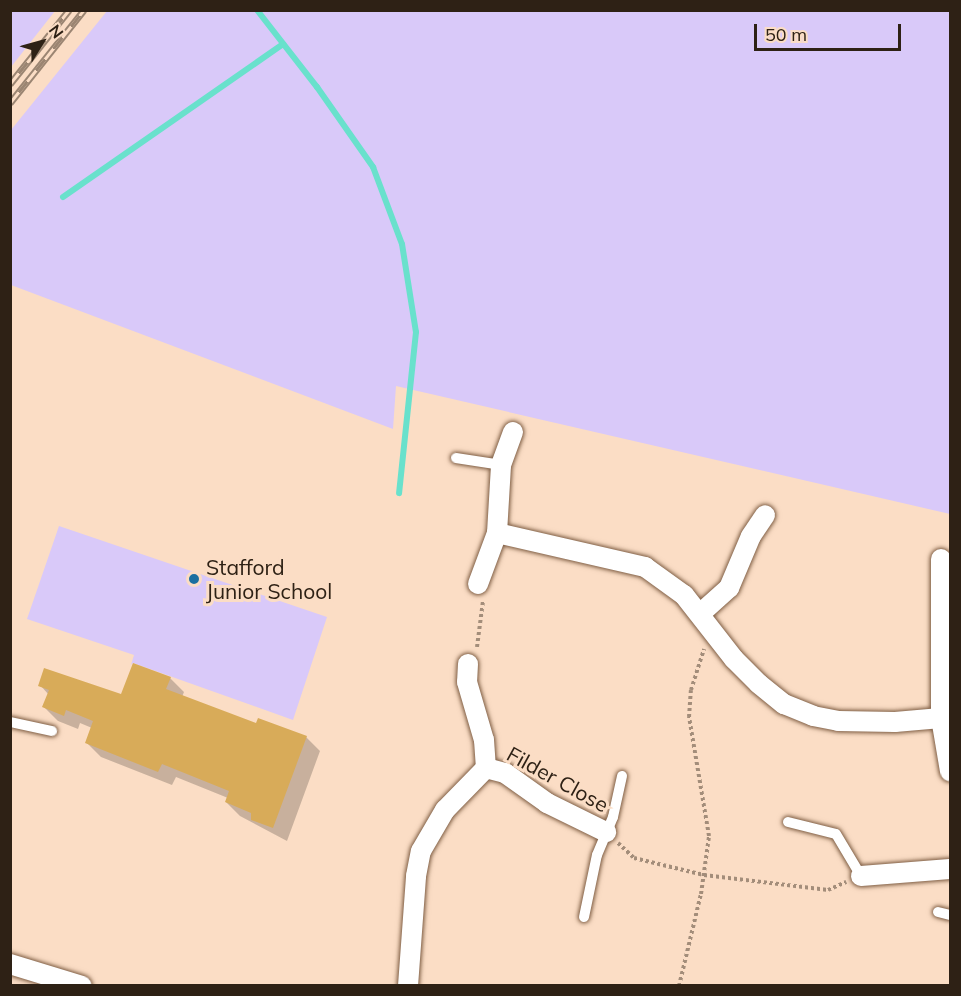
<!DOCTYPE html>
<style>
body{margin:0}
#map{position:relative;width:961px;height:996px;overflow:hidden;background:#fbddc5;font-family:Mulish,sans-serif}
div>[style]{position:absolute}
.green>*{inset:0;background:#d9c9f9}
.shadow>*{inset:0;background:#0003}
.stream>*{height:6px;margin:-3px;padding:0 3px;transform-origin:3px;border-radius:3px;background:#69e1cc}
.building>*{inset:0;background:#d8ab59}
.path>*{height:4px;margin-top:-2px;transform-origin:0;background:repeating-linear-gradient(90deg,#a38d7a 0 3px,transparent 0 6px)}
.roads{filter:drop-shadow(0 0 2px #7f5e44) drop-shadow(0 0 2px #7f5e44)}
.service>*{height:10px;margin:-5px;padding:0 5px;transform-origin:5px;border-radius:5px;background:#fff}
.minor>*{height:20px;margin:-10px;padding:0 10px;transform-origin:10px;border-radius:10px;background:#fff}
.rail>*{height:7px;margin-top:-3.5px;transform-origin:0;background:repeating-linear-gradient(90deg,#fbddc5 0 14px,#9b8572 0 28px);box-sizing:border-box;border-block:2px solid #9b8572}
.dots>*{width:16px;height:16px;translate:-50% -50%;box-sizing:border-box;border:3px solid #fbddc5;border-radius:50%}
span{translate:-50% -50%;white-space:nowrap;text-align:center;line-height:1.15;-webkit-text-stroke:6px #fbddc5;paint-order:stroke}
.poi-label{font-size:21px;color:#2e2115}
.left{translate:0 -50%;text-align:left}
.street-label{font-size:21px;color:#2e2115}
.frame{position:absolute;inset:0;border:12px solid #2e2115;pointer-events:none}
.north{position:absolute;left:12px;top:12px;width:60px;height:60px;-webkit-text-stroke:4px #fbddc5;paint-order:stroke;rotate:53deg;font-size:16px;font-weight:700;line-height:24px;text-align:center;color:#2e2115}
.north::after{content:'';display:block;margin:auto;width:21px;height:27px;background:#2e2115;clip-path:polygon(50% 0,100% 100%,50% 72%,0 100%)}
.scale{position:absolute;left:754px;top:24px;width:147px;height:27px;box-sizing:border-box;border:3px solid #2e2115;border-top:0;padding-left:8px;font-size:18px;line-height:21px;white-space:nowrap;color:#2e2115;-webkit-text-stroke:4px #fbddc5;paint-order:stroke}
</style>
<div id="map">
<div class="green">
<i style="clip-path:polygon(11px 10px,55px 11px,11px 67px,10px 11px)"></i>
<i style="clip-path:polygon(107px 11px,950px 11px,950px 514px,396px 386px,393px 429px,11px 285px,11px 130px)"></i>
<i style="clip-path:polygon(59px 526px,327px 617px,293px 720px,133px 663px,131px 665px,134px 655px,27px 619px)"></i>
</div>
<div class="shadow">
<i style="clip-path:polygon(170px 678px,184px 692px,182px 697px,257px 725px,306px 737px,320px 751px,287px 841px,240px 816px,226px 802px,228px 798px,176px 777px,172px 785px,101px 757px,87px 743px,92px 728px,80px 723px,78px 729px,58px 721px,44px 707px,49px 695px,40px 685px,122px 696px)"></i>
</div>
<div class="stream">
<i style="left:257px;top:10px;width:98px;rotate:52.1deg"></i>
<i style="left:317px;top:87px;width:98px;rotate:55deg"></i>
<i style="left:373px;top:167px;width:82px;rotate:69.4deg"></i>
<i style="left:402px;top:244px;width:89px;rotate:81deg"></i>
<i style="left:416px;top:332px;width:162px;rotate:96deg"></i>
<i style="left:63px;top:197px;width:268px;rotate:-34.8deg"></i>
</div>
<div class="building">
<i style="clip-path:polygon(133px 663px,171px 677px,166px 689px,256px 723px,258px 718px,307px 736px,273px 828px,251px 820px,251px 813px,225px 802px,229px 791px,162px 764px,158px 772px,85px 743px,93px 721px,66px 710px,64px 716px,42px 707px,49px 690px,38px 686px,44px 668px,121px 694px)"></i>
</div>
<div class="path">
<i style="left:477px;top:647px;width:46px;rotate:-82.6deg"></i>
<i style="left:618px;top:843px;width:22px;rotate:43deg"></i>
<i style="left:634px;top:858px;width:72px;rotate:13.7deg"></i>
<i style="left:704px;top:875px;width:125px;rotate:6.9deg"></i>
<i style="left:828px;top:890px;width:20px;rotate:-24deg"></i>
<i style="left:679px;top:986px;width:95px;rotate:-76.6deg"></i>
<i style="left:701px;top:894px;width:59px;rotate:-82.1deg"></i>
<i style="left:709px;top:836px;width:121px;rotate:-99.5deg"></i>
<i style="left:689px;top:717px;width:27px;rotate:-86deg"></i>
<i style="left:691px;top:690px;width:43px;rotate:-72.4deg"></i>
</div>
<div class="roads">
<div class="service">
<i style="left:456px;top:458px;width:46px;rotate:8.8deg"></i>
<i style="left:10px;top:722px;width:43px;rotate:12.1deg"></i>
<i style="left:788px;top:822px;width:49px;rotate:14deg"></i>
<i style="left:836px;top:834px;width:49px;rotate:59.2deg"></i>
<i style="left:938px;top:912px;width:12px;rotate:14deg"></i>
<i style="left:584px;top:917px;width:63px;rotate:-78.2deg"></i>
<i style="left:597px;top:855px;width:41px;rotate:-67.2deg"></i>
<i style="left:613px;top:817px;width:42px;rotate:-77.6deg"></i>
</div>
<div class="minor">
<i style="left:497px;top:533px;width:152px;rotate:12.9deg"></i>
<i style="left:645px;top:567px;width:48px;rotate:35.7deg"></i>
<i style="left:684px;top:595px;width:81px;rotate:52deg"></i>
<i style="left:734px;top:659px;width:35px;rotate:45deg"></i>
<i style="left:759px;top:684px;width:32px;rotate:39deg"></i>
<i style="left:784px;top:704px;width:31px;rotate:22deg"></i>
<i style="left:813px;top:716px;width:25px;rotate:11deg"></i>
<i style="left:838px;top:721px;width:57px;rotate:1deg"></i>
<i style="left:895px;top:722px;width:46px;rotate:-5deg"></i>
<i style="left:941px;top:559px;width:159px;rotate:90deg"></i>
<i style="left:941px;top:718px;width:54px;rotate:80.4deg"></i>
<i style="left:478px;top:584px;width:54px;rotate:-69.6deg"></i>
<i style="left:497px;top:533px;width:68px;rotate:-86.6deg"></i>
<i style="left:501px;top:465px;width:35px;rotate:-70deg"></i>
<i style="left:701px;top:613px;width:38px;rotate:-42deg"></i>
<i style="left:729px;top:588px;width:56px;rotate:-67.1deg"></i>
<i style="left:751px;top:536px;width:25px;rotate:-56deg"></i>
<i style="left:468px;top:664px;width:18px;rotate:93deg"></i>
<i style="left:467px;top:682px;width:60px;rotate:73.7deg"></i>
<i style="left:484px;top:740px;width:28px;rotate:86deg"></i>
<i style="left:486px;top:768px;width:20px;rotate:15deg"></i>
<i style="left:505px;top:773px;width:52px;rotate:35.5deg"></i>
<i style="left:547px;top:803px;width:66px;rotate:26.2deg"></i>
<i style="left:861px;top:876px;width:89px;rotate:-4.5deg"></i>
<i style="left:10px;top:964px;width:75px;rotate:17deg"></i>
<i style="left:408px;top:986px;width:110px;rotate:-85.8deg"></i>
<i style="left:416px;top:876px;width:25px;rotate:-79deg"></i>
<i style="left:421px;top:851px;width:48px;rotate:-59.7deg"></i>
<i style="left:445px;top:810px;width:59px;rotate:-45.7deg"></i>
</div>
</div>
<div class="rail">
<i style="left:10px;top:84px;width:95px;rotate:-51.4deg"></i>
<i style="left:10px;top:103px;width:119px;rotate:-51.5deg"></i>
</div>
<div class="dots">
<i style="left:194px;top:579px;background:#1b6fa0"></i>
</div>
<div class="poi-label">
<span class="left" style="left:206px;top:579px">Stafford<br>Junior School</span>
</div>
<div class="street-label">
<span style="left:558px;top:779px;rotate:29deg">Filder Close</span>
</div>
<div class="frame"></div>
<div class="north">N</div>
<div class="scale">50 m</div>
</div>
